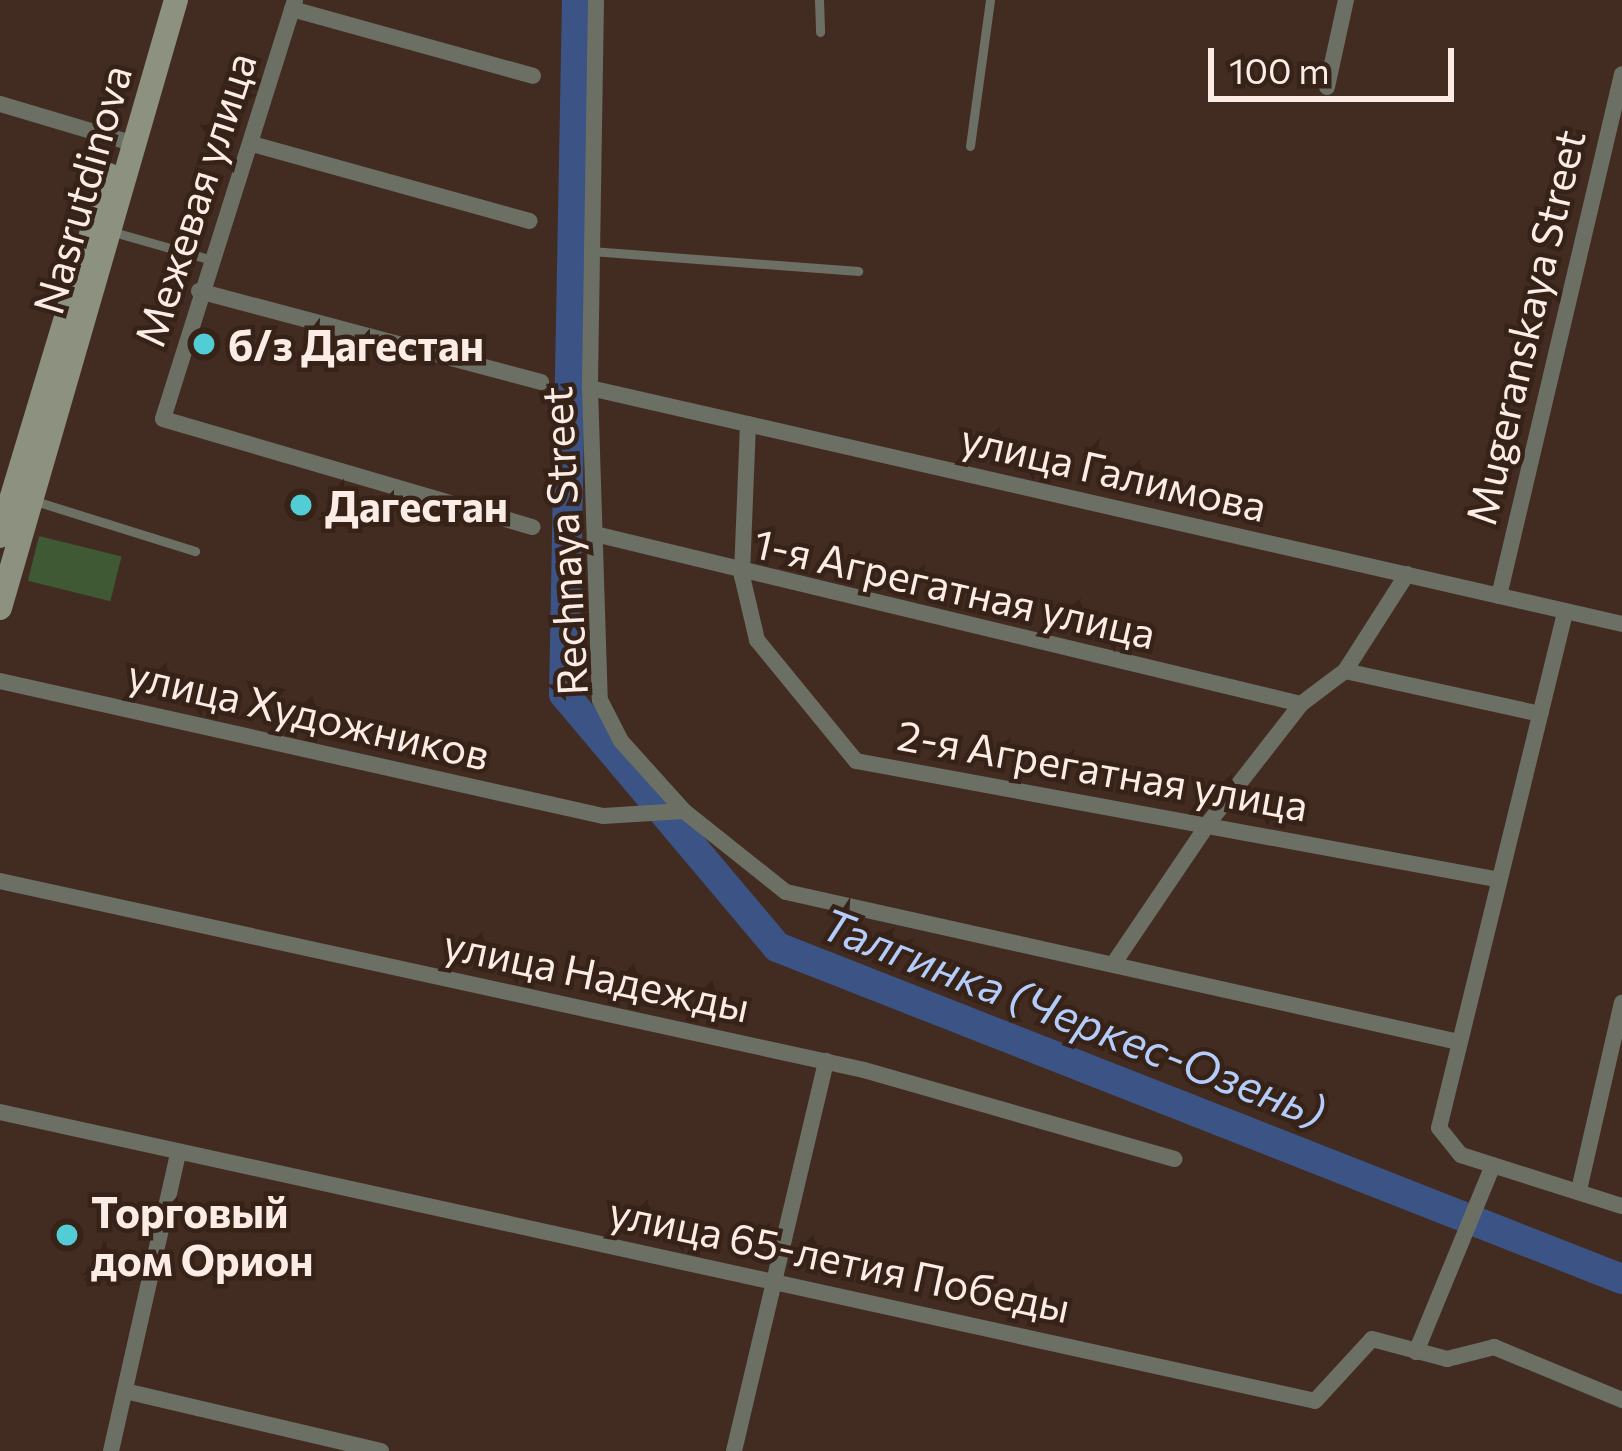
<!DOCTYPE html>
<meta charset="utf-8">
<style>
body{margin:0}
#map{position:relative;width:1622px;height:1451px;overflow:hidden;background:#422c22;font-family:Commissioner,sans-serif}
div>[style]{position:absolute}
.green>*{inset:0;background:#3f5935;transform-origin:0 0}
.river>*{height:30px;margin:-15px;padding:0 15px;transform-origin:15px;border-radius:15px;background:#3b5485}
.lane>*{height:9px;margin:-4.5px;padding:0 4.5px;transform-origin:4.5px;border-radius:4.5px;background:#6c6f64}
.street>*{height:16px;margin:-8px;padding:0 8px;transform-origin:8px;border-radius:8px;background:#6c6f64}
.secondary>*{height:24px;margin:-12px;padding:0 12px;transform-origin:12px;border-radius:12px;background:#8d9180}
.dots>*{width:33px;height:33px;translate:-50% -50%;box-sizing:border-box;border:6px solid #372218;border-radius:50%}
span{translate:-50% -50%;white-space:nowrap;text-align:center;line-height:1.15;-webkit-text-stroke:9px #372218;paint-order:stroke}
.street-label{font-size:42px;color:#fbece5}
.poi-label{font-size:42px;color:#fbece5;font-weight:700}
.left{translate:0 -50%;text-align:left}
.water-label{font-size:45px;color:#b3ccf9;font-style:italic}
.scale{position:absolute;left:1208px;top:48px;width:246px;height:54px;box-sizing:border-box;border:6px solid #fbece5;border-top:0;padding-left:15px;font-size:36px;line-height:42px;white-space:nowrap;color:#fbece5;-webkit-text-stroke:9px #372218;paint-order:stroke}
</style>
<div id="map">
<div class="green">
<i style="left:39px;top:536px;width:85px;height:46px;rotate:14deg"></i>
</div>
<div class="river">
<i style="left:577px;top:0;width:694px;rotate:91.07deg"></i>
<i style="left:564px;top:694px;width:331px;rotate:49.9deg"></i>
<i style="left:777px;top:947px;width:908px;rotate:21.45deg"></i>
</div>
<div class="lane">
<i style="left:819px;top:0;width:32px;rotate:88deg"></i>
<i style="left:970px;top:146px;width:147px;rotate:-82.2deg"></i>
<i style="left:110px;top:231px;width:102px;rotate:15.9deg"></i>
<i style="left:591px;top:251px;width:268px;rotate:4.3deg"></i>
<i style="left:32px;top:500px;width:171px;rotate:17.4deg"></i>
</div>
<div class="street">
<i style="left:295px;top:0;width:439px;rotate:107.5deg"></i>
<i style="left:163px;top:419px;width:385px;rotate:16.3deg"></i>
<i style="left:596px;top:0;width:388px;rotate:90.9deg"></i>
<i style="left:590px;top:388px;width:312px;rotate:88.2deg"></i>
<i style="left:600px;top:700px;width:46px;rotate:62.9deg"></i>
<i style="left:621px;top:741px;width:94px;rotate:48deg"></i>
<i style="left:684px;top:811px;width:130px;rotate:38.5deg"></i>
<i style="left:786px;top:892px;width:684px;rotate:12.57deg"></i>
<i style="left:292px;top:9px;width:250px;rotate:15.5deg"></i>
<i style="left:1327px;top:87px;width:89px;rotate:-77.7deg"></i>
<i style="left:0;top:104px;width:141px;rotate:16.5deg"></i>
<i style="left:252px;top:144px;width:288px;rotate:15.5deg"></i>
<i style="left:199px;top:291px;width:354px;rotate:14.9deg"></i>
<i style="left:590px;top:388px;width:1059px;rotate:12.88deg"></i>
<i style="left:748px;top:424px;width:152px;rotate:92.3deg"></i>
<i style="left:742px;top:576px;width:66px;rotate:76.8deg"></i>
<i style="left:757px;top:640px;width:156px;rotate:50.7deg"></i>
<i style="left:856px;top:761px;width:650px;rotate:10.46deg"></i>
<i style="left:595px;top:534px;width:726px;rotate:13.54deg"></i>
<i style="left:1499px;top:596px;width:536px;rotate:-76.74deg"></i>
<i style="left:1565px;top:613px;width:530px;rotate:103.75deg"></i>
<i style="left:1439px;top:1128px;width:35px;rotate:51deg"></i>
<i style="left:1461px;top:1155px;width:169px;rotate:17.6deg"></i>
<i style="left:1345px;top:671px;width:200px;rotate:12.4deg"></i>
<i style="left:0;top:681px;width:618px;rotate:12.62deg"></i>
<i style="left:603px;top:816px;width:81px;rotate:-3.5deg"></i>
<i style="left:0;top:881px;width:884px;rotate:12.34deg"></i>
<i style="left:864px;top:1070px;width:323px;rotate:16deg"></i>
<i style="left:1116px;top:960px;width:168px;rotate:-55.9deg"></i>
<i style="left:1210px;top:821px;width:148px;rotate:-52.1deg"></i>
<i style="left:1301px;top:704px;width:55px;rotate:-36.9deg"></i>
<i style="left:1345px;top:671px;width:115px;rotate:-57.4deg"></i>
<i style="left:0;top:1112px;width:1346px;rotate:12.39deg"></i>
<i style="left:1315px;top:1401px;width:84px;rotate:-47.4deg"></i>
<i style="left:1372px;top:1339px;width:78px;rotate:14.9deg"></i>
<i style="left:1447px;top:1359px;width:49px;rotate:-14.3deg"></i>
<i style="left:1494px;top:1347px;width:139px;rotate:22.5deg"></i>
<i style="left:1579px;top:1190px;width:192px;rotate:-77.1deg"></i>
<i style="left:1416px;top:1352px;width:202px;rotate:-67.6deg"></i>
<i style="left:125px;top:1391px;width:263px;rotate:13.2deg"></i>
<i style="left:111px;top:1451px;width:305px;rotate:-77.3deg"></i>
<i style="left:734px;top:1451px;width:401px;rotate:-76.7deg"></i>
</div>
<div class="secondary">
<i style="left:0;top:536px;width:377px;rotate:-73.2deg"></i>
<i style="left:0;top:608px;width:633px;rotate:-73.86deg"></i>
</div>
<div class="dots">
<i style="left:204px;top:344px;background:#52ccd5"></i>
<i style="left:301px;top:505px;background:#52ccd5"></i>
<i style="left:67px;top:1235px;background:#52ccd5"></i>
</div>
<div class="street-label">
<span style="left:81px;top:189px;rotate:-74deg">Nasrutdinova</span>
<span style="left:194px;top:199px;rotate:-72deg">Межевая улица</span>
<span style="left:1524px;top:327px;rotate:-77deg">Mugeranskaya Street</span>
<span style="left:1114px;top:471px;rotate:13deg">улица Галимова</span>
<span style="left:563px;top:541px;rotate:-93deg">Rechnaya Street</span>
<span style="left:955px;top:587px;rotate:13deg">1-я Агрегатная улица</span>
<span style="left:309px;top:713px;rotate:13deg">улица Художников</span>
<span style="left:1103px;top:769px;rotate:10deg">2-я Агрегатная улица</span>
<span style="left:597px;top:974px;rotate:12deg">улица Надежды</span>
<span style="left:840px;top:1258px;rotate:12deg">улица 65-летия Победы</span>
</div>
<div class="poi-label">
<span class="left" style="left:228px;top:344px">б/з Дагестан</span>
<span class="left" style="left:325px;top:505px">Дагестан</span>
<span class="left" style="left:91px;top:1235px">Торговый<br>дом Орион</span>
</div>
<div class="water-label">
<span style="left:1074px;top:1016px;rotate:21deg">Талгинка (Черкес-Озень)</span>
</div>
<div class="scale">100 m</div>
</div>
